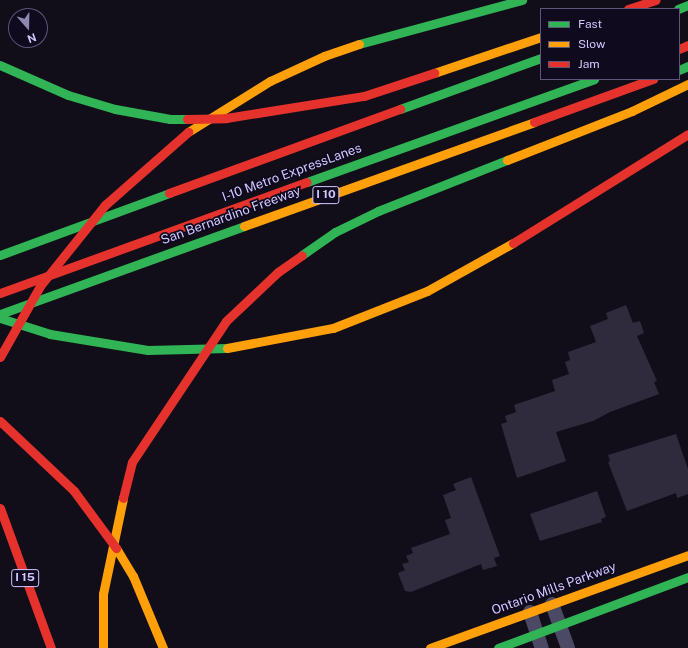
<!DOCTYPE html>
<style>
body{margin:0}
#map{position:relative;width:688px;height:648px;overflow:hidden;background:#110e1a;font-family:"Public Sans",sans-serif}
div>[style]{position:absolute}
.building>*{inset:0;background:#2f2b3d}
.street>*{height:14px;margin:-7px;padding:0 7px;transform-origin:7px;border-radius:7px;background:#4b4963}
.fast>*{height:9px;margin:-4.5px;padding:0 4.5px;transform-origin:4.5px;border-radius:4.5px;background:#30b455}
.slow>*{height:9px;margin:-4.5px;padding:0 4.5px;transform-origin:4.5px;border-radius:4.5px;background:#ff9f0a}
.jam>*{height:9px;margin:-4.5px;padding:0 4.5px;transform-origin:4.5px;border-radius:4.5px;background:#e5322d}
span{translate:-50% -50%;white-space:nowrap;text-align:center;line-height:1.15;-webkit-text-stroke:3.5px #0f0a1e;paint-order:stroke}
.shield-label span{padding:1px 3px;background:#0f0a1e;border:1px solid;border-radius:3px;-webkit-text-stroke-width:0}
.shield-label{font-size:12px;color:#d1c8ff;font-weight:700}
.street-label{font-size:13px;color:#d1c8ff}
.legend{position:absolute;left:540px;top:8px;width:140px;height:72px;box-sizing:border-box;background:#0f0a1e;border:1px solid #5d5678;margin:0;padding:5px 7px;list-style:none;font-size:12px;color:#d1c8ff}
.legend li{display:flex;align-items:center;gap:8px;height:20px}
.legend b{width:20px;border:1px solid #5d5678}
.north{position:absolute;left:8px;top:8px;width:40px;height:40px;box-sizing:border-box;background:#0f0a1e;border:1px solid #5d5678;border-radius:50%;rotate:160deg;font-size:11px;font-weight:700;line-height:16px;text-align:center;color:#d1c8ff}
.north::after{content:'';display:block;margin:auto;width:14px;height:18px;background:#8e87af;clip-path:polygon(50% 0,100% 100%,50% 72%,0 100%)}
</style>
<div id="map">
<div class="building">
<i style="clip-path:polygon(626px 305px,633px 323px,640px 321px,644px 333px,637px 336px,657px 381px,654px 382px,659px 394px,610px 412px,593px 421px,556px 432px,566px 461px,517px 478px,501px 424px,507px 422px,505px 416px,516px 412px,514px 405px,555px 391px,552px 380px,569px 374px,565px 362px,570px 360px,568px 352px,596px 342px,590px 326px,608px 319px,606px 313px)"></i>
<i style="clip-path:polygon(676px 434px,688px 469px,688px 494px,677px 498px,676px 493px,627px 511px,608px 462px,610px 461px,608px 455px)"></i>
<i style="clip-path:polygon(471px 477px,500px 556px,494px 558px,497px 566px,483px 570px,481px 564px,411px 592px,405px 591px,398px 573px,405px 570px,402px 564px,409px 562px,406px 556px,413px 553px,411px 548px,450px 534px,445px 520px,451px 518px,443px 495px,456px 490px,453px 484px)"></i>
<i style="clip-path:polygon(597px 491px,606px 517px,601px 519px,602px 522px,540px 541px,530px 514px)"></i>
</div>
<div class="street">
<i style="left:552px;top:604px;width:47px;rotate:70deg"></i>
<i style="left:530px;top:612px;width:38px;rotate:72deg"></i>
</div>
<div class="fast">
<i style="left:678px;top:9px;width:11px;rotate:-22deg"></i>
<i style="left:359px;top:44px;width:169px;rotate:-15.1deg"></i>
<i style="left:0;top:65px;width:74px;rotate:23.8deg"></i>
<i style="left:68px;top:95px;width:49px;rotate:16.6deg"></i>
<i style="left:115px;top:109px;width:56px;rotate:10.3deg"></i>
<i style="left:170px;top:119px;width:17px"></i>
<i style="left:679px;top:70px;width:10px;rotate:-24deg"></i>
<i style="left:400px;top:109px;width:150px;rotate:-19.9deg"></i>
<i style="left:307px;top:182px;width:305px;rotate:-19.7deg"></i>
<i style="left:0;top:255px;width:180px;rotate:-20.1deg"></i>
<i style="left:302px;top:255px;width:40px;rotate:-34.9deg"></i>
<i style="left:335px;top:232px;width:48px;rotate:-26deg"></i>
<i style="left:378px;top:211px;width:139px;rotate:-21.6deg"></i>
<i style="left:0;top:314px;width:259px;rotate:-19.8deg"></i>
<i style="left:0;top:318px;width:52px;rotate:17.7deg"></i>
<i style="left:50px;top:334px;width:99px;rotate:9.3deg"></i>
<i style="left:148px;top:350px;width:79px;rotate:-1.5deg"></i>
<i style="left:498px;top:648px;width:203px;rotate:-20.5deg"></i>
</div>
<div class="slow">
<i style="left:434px;top:73px;width:113px;rotate:-18.6deg"></i>
<i style="left:188px;top:132px;width:97px;rotate:-31.9deg"></i>
<i style="left:270px;top:81px;width:60px;rotate:-24.8deg"></i>
<i style="left:324px;top:56px;width:37px;rotate:-19deg"></i>
<i style="left:507px;top:160px;width:134px;rotate:-21.4deg"></i>
<i style="left:632px;top:111px;width:62px;rotate:-25.7deg"></i>
<i style="left:244px;top:226px;width:308px;rotate:-19.7deg"></i>
<i style="left:227px;top:348px;width:108px;rotate:-10.7deg"></i>
<i style="left:333px;top:328px;width:101px;rotate:-21.5deg"></i>
<i style="left:427px;top:291px;width:98px;rotate:-29.2deg"></i>
<i style="left:116px;top:548px;width:33px;rotate:59deg"></i>
<i style="left:133px;top:576px;width:78px;rotate:67.4deg"></i>
<i style="left:103px;top:648px;width:54px;rotate:-90deg"></i>
<i style="left:103px;top:594px;width:98px;rotate:-78.2deg"></i>
<i style="left:430px;top:648px;width:274px;rotate:-19.8deg"></i>
</div>
<div class="jam">
<i style="left:628px;top:9px;width:29px;rotate:-18deg"></i>
<i style="left:679px;top:49px;width:10px;rotate:-24deg"></i>
<i style="left:187px;top:119px;width:39px;rotate:-1deg"></i>
<i style="left:226px;top:118px;width:140px;rotate:-9.1deg"></i>
<i style="left:364px;top:96px;width:74px;rotate:-18.2deg"></i>
<i style="left:534px;top:122px;width:127px;rotate:-19.9deg"></i>
<i style="left:169px;top:193px;width:246px;rotate:-20deg"></i>
<i style="left:513px;top:243px;width:206px;rotate:-31.9deg"></i>
<i style="left:0;top:293px;width:326px;rotate:-19.9deg"></i>
<i style="left:0;top:357px;width:81px;rotate:-60.6deg"></i>
<i style="left:40px;top:286px;width:104px;rotate:-51.3deg"></i>
<i style="left:105px;top:205px;width:111px;rotate:-41.3deg"></i>
<i style="left:0;top:421px;width:102px;rotate:43.4deg"></i>
<i style="left:74px;top:491px;width:71px;rotate:53.6deg"></i>
<i style="left:123px;top:498px;width:37px;rotate:-76deg"></i>
<i style="left:132px;top:462px;width:169px;rotate:-56.3deg"></i>
<i style="left:226px;top:321px;width:71px;rotate:-43.3deg"></i>
<i style="left:278px;top:272px;width:29px;rotate:-35deg"></i>
<i style="left:0;top:508px;width:149px;rotate:70deg"></i>
</div>
<div class="shield-label">
<span style="left:326px;top:195px">I 10</span>
<span style="left:25px;top:578px">I 15</span>
</div>
<div class="street-label">
<span style="left:292px;top:173px;rotate:-20deg">I-10 Metro ExpressLanes</span>
<span style="left:231px;top:216px;rotate:-20deg">San Bernardino Freeway</span>
<span style="left:554px;top:589px;rotate:-20deg">Ontario Mills Parkway</span>
</div>
<ul class="legend">
<li><b style="height:5px;background:#30b455"></b>Fast</li>
<li><b style="height:5px;background:#ff9f0a"></b>Slow</li>
<li><b style="height:5px;background:#e5322d"></b>Jam</li>
</ul>
<div class="north">N</div>
</div>
